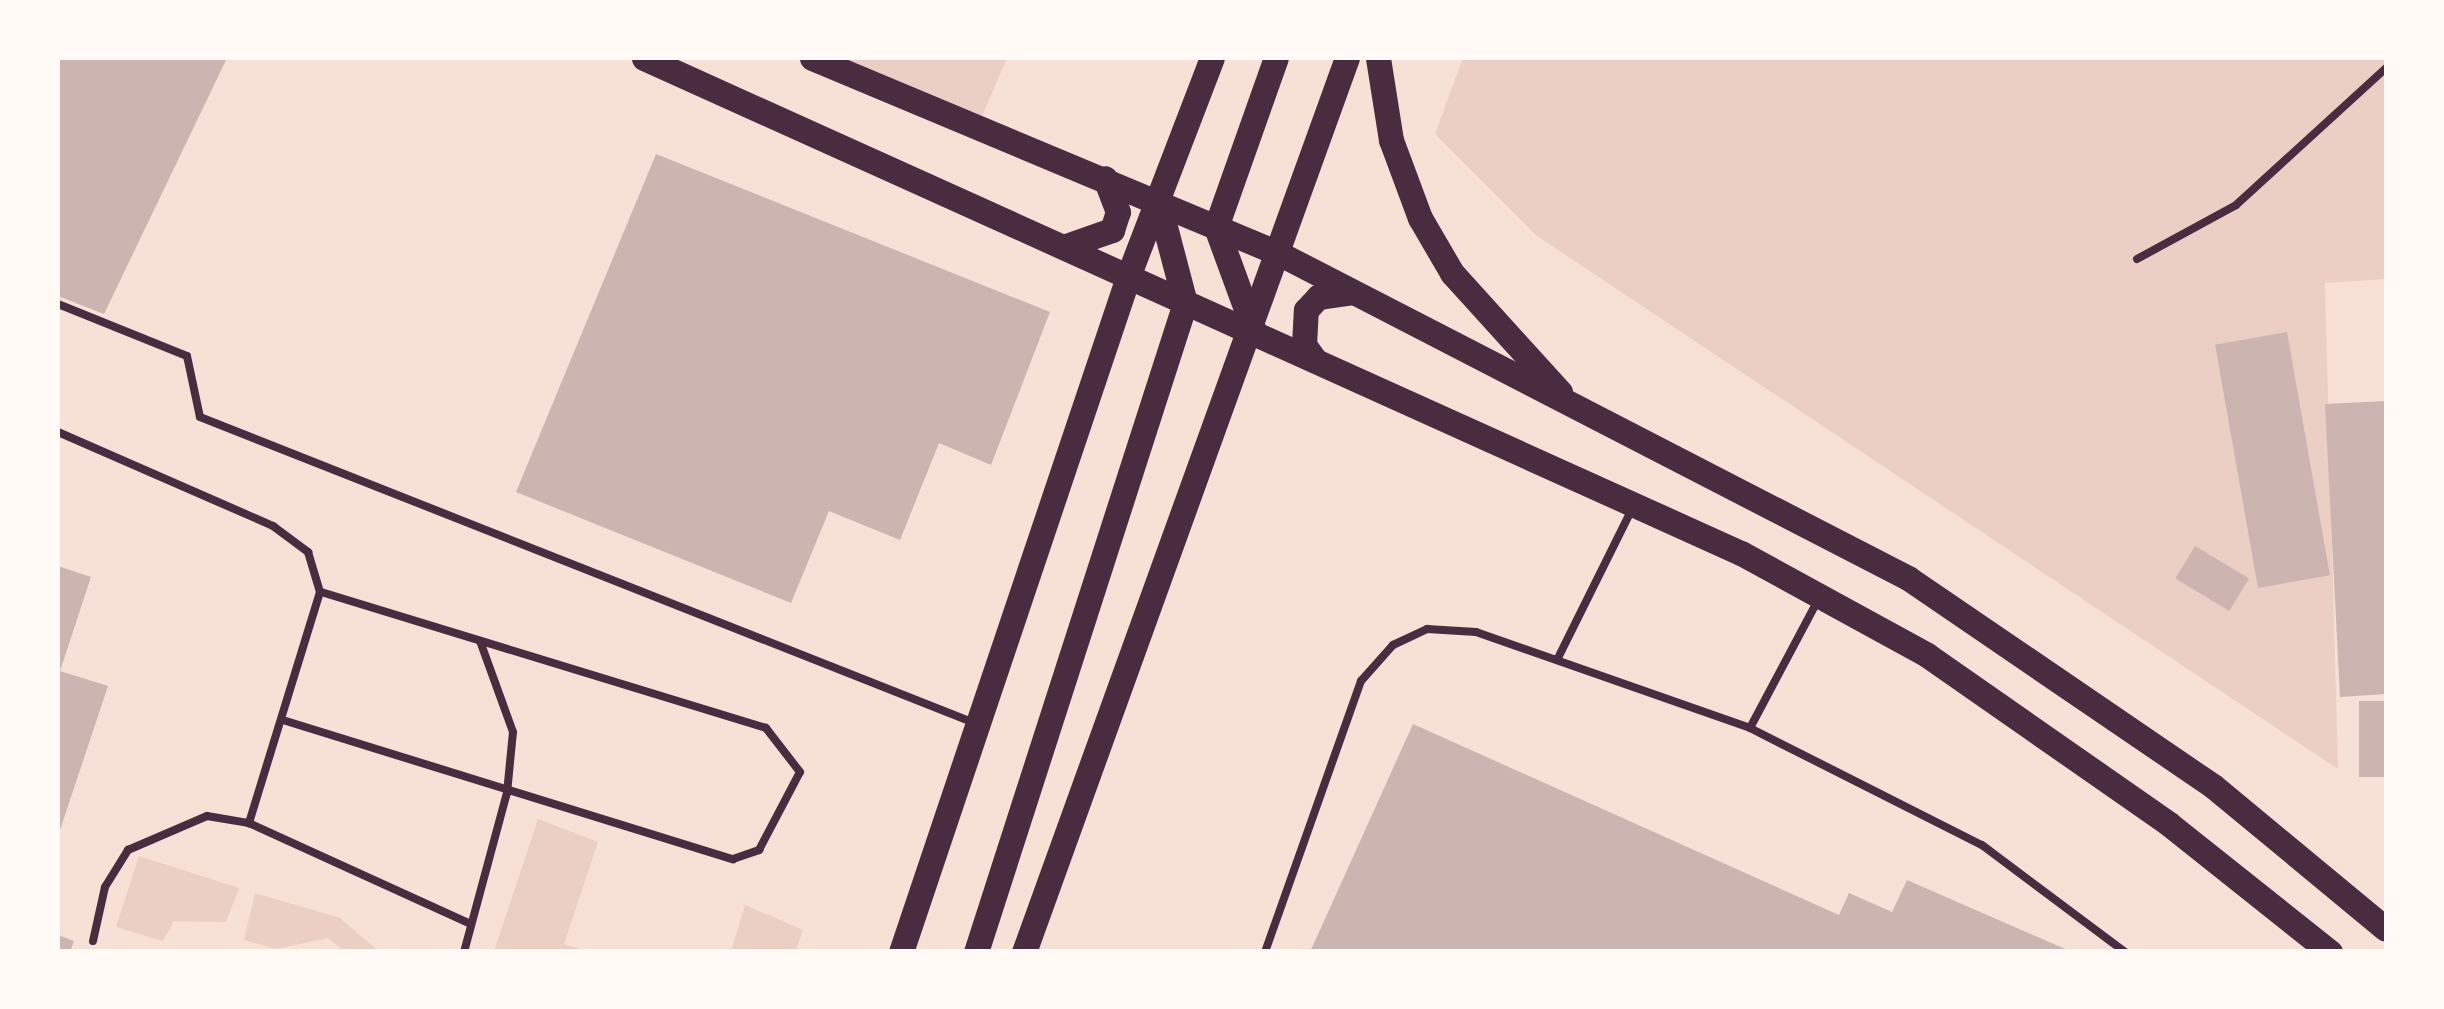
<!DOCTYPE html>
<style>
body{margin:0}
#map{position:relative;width:2444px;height:1009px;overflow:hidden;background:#f7e1d7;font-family:"Times New Roman",serif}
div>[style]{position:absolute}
.green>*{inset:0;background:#ebcfc5}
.building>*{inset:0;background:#ccb4b1;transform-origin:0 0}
.service>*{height:8px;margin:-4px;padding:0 4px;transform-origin:4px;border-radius:4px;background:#4a2c40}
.primary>*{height:25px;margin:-12.5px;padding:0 12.5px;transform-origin:12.5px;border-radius:12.5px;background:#4a2c40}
span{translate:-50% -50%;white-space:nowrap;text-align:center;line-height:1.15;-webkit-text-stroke:10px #fffaf5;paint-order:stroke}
.frame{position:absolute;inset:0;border:60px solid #fffaf5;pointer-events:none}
</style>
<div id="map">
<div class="green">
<i style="clip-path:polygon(839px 58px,1007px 58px,982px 116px)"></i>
<i style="clip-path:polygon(1463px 58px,2386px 58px,2386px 279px,2325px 283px,2338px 769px,1537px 236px,1435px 134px)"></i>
<i style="clip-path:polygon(538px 819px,598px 842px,564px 944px,586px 951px,494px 951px)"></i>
<i style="clip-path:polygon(139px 856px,239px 888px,226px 922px,174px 921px,163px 941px,116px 927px)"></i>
<i style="clip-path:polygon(255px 893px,340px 918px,378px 951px,344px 951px,328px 938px,276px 949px,244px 940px)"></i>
<i style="clip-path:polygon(745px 905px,803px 930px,796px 951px,731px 951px)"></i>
</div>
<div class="building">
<i style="clip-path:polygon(58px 58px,227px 58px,104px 314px,58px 296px)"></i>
<i style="clip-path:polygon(656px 154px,1050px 312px,991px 465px,939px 443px,900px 540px,829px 511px,791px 603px,516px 492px)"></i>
<i style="left:2287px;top:332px;width:247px;height:73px;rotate:80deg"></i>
<i style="clip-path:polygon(2386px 401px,2386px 694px,2340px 697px,2325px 404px)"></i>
<i style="left:2195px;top:546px;width:63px;height:38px;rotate:31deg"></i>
<i style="clip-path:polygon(58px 566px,91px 577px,60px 671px,108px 686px,58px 836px)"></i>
<i style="left:2386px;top:701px;width:76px;height:27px;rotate:90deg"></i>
<i style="clip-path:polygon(1413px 724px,1839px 915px,1849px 893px,1892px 912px,1907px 880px,2072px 952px,1310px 952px)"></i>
<i style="clip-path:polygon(58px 935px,74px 941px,70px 952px,58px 952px)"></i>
</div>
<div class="service">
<i style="left:2137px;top:259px;width:113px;rotate:-28.6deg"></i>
<i style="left:2236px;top:205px;width:203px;rotate:-42.4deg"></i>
<i style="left:58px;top:304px;width:139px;rotate:22deg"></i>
<i style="left:187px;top:356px;width:62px;rotate:78deg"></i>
<i style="left:200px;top:417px;width:830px;rotate:21.56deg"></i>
<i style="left:58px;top:432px;width:235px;rotate:23.6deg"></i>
<i style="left:273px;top:526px;width:44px;rotate:36.6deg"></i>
<i style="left:308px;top:552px;width:42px;rotate:73.3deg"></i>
<i style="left:320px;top:592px;width:242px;rotate:107.1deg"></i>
<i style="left:1558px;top:658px;width:169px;rotate:-63.6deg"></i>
<i style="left:286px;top:721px;width:468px;rotate:17.2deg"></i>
<i style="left:733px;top:859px;width:28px;rotate:-19deg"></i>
<i style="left:759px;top:850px;width:88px;rotate:-62.3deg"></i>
<i style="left:800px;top:772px;width:56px;rotate:-127.7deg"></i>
<i style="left:766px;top:728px;width:466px;rotate:-163deg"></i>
<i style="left:1750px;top:728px;width:145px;rotate:-62deg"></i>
<i style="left:93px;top:941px;width:55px;rotate:-77.5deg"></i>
<i style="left:105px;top:887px;width:44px;rotate:-58.1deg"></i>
<i style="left:128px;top:850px;width:86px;rotate:-23.3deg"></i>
<i style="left:207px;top:816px;width:43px;rotate:9.5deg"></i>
<i style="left:249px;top:823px;width:244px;rotate:24.5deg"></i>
<i style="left:464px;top:952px;width:165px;rotate:-74.9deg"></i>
<i style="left:507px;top:793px;width:61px;rotate:-84.4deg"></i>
<i style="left:513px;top:732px;width:97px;rotate:-109.9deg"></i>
<i style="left:1265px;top:952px;width:288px;rotate:-70.5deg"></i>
<i style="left:1361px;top:681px;width:48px;rotate:-48.4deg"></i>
<i style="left:1393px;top:645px;width:38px;rotate:-25deg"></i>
<i style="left:1427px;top:629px;width:49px;rotate:3.5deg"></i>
<i style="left:1476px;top:632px;width:290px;rotate:19.3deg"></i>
<i style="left:1750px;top:728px;width:260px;rotate:26.8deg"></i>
<i style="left:1982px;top:845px;width:179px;rotate:36.8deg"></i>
</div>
<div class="primary">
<i style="left:644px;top:58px;width:1204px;rotate:24.29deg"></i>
<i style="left:1741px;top:553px;width:212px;rotate:28.7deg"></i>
<i style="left:1927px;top:655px;width:295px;rotate:34.9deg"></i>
<i style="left:2169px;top:824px;width:206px;rotate:38.5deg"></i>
<i style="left:812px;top:58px;width:507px;rotate:22.72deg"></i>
<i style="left:1280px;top:254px;width:707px;rotate:27.29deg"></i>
<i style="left:1908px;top:578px;width:369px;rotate:34.3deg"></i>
<i style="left:2213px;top:786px;width:224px;rotate:39.6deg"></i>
<i style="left:1378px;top:58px;width:83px;rotate:81deg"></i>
<i style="left:1391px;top:140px;width:83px;rotate:69.6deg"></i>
<i style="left:1420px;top:218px;width:64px;rotate:59.8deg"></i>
<i style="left:1452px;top:273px;width:161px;rotate:47.8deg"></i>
<i style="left:1066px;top:246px;width:49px;rotate:-19.2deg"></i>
<i style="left:1112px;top:230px;width:19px;rotate:-72deg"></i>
<i style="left:1118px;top:212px;width:36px;rotate:-111deg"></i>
<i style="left:1254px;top:331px;width:111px;rotate:-110.1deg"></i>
<i style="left:1216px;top:227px;width:179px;rotate:-70.5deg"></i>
<i style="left:1315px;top:360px;width:19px;rotate:-126deg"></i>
<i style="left:1304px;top:345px;width:35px;rotate:-87deg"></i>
<i style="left:1306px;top:310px;width:18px;rotate:-47deg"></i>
<i style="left:1318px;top:297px;width:35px;rotate:-8deg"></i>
<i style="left:901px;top:952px;width:715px;rotate:-71.41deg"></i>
<i style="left:1129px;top:274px;width:231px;rotate:-69deg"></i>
<i style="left:976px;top:952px;width:682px;rotate:-72.15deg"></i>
<i style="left:1185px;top:303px;width:106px;rotate:-104.7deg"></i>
<i style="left:1024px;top:952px;width:951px;rotate:-70.14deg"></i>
</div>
<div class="frame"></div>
</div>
